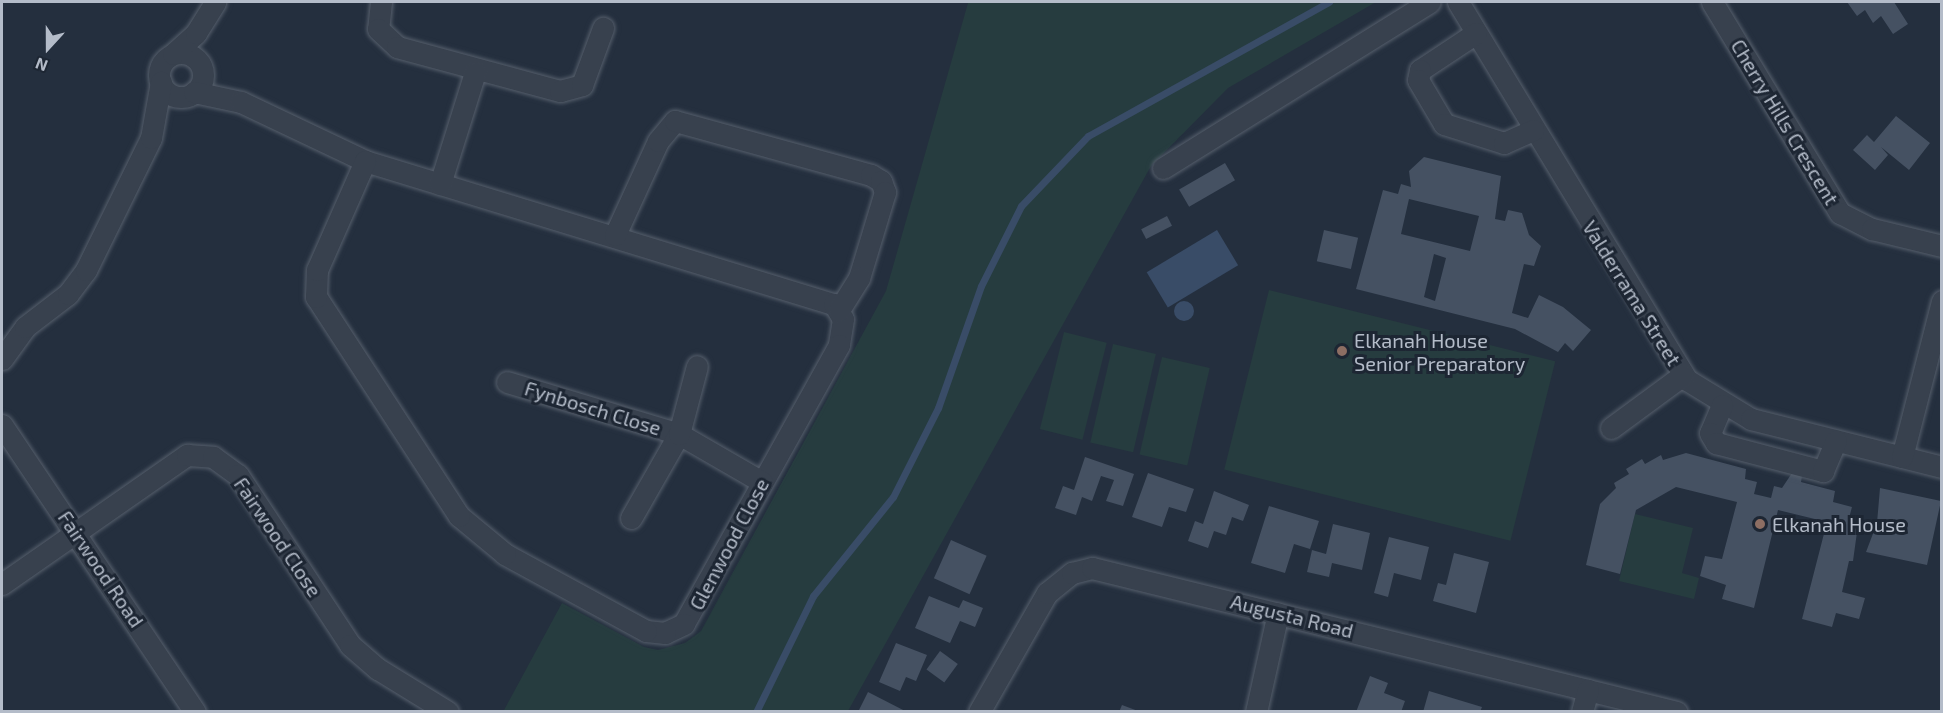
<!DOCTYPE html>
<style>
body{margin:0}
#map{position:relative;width:1943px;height:713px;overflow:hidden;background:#242f3e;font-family:"Exo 2",sans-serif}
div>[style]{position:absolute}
.green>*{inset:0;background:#263c3f;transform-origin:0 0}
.water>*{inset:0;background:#394c67;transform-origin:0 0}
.round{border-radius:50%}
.stream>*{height:7px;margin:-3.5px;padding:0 3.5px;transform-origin:3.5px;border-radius:3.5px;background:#394c67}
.building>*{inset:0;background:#455162;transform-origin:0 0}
.roads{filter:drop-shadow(0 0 2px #565f6c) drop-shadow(0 0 2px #565f6c)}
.minor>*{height:21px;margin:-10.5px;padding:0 10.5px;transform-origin:10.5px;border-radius:10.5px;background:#38414e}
.minor>.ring{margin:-10.5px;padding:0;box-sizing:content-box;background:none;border:21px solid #38414e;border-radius:50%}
.dots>*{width:16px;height:16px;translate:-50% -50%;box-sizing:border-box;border:3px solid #1d2633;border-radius:50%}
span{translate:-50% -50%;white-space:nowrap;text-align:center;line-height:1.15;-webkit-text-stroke:6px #1d2633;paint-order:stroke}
.street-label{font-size:20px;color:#b4bcc9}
.poi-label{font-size:20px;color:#b4bcc9}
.left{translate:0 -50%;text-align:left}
.frame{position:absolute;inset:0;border:3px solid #b4bcc9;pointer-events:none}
.north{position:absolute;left:18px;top:18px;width:60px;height:60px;-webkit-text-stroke:4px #1d2633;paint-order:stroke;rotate:201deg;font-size:16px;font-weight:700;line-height:24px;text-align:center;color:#b4bcc9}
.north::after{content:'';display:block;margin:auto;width:21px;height:27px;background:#b4bcc9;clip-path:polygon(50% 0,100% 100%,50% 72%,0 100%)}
</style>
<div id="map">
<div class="green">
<i style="clip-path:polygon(1376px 2px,1228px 88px,1151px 166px,848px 711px,503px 712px,562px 603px,644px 647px,658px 650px,685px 643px,701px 631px,886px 291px,968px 3px)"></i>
<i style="left:1269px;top:290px;width:295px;height:185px;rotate:14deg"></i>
<i style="left:1064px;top:332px;width:44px;height:100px;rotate:14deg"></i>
<i style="left:1113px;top:344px;width:44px;height:101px;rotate:13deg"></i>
<i style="left:1162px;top:357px;width:49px;height:100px;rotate:13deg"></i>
<i style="clip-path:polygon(1635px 514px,1693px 528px,1682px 573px,1699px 578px,1694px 599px,1619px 581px)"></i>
</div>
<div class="water">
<i style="left:1217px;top:230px;width:41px;height:82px;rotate:59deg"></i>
<i class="round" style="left:1174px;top:301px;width:20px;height:20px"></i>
</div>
<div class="stream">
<i style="left:756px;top:712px;width:129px;rotate:-63.8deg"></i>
<i style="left:813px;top:596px;width:127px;rotate:-51.1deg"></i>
<i style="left:893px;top:497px;width:100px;rotate:-63.2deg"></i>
<i style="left:938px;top:408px;width:129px;rotate:-70.6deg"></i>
<i style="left:981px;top:286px;width:89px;rotate:-63.4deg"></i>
<i style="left:1021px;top:206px;width:97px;rotate:-46.3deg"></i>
<i style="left:1088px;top:136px;width:276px;rotate:-29.1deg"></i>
</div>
<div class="building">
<i style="clip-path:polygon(1847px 2px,1894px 2px,1908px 24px,1893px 34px,1881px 16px,1873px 23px,1865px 10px,1857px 16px)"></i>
<i style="clip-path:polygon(1896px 116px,1930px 143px,1909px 170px,1881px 147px,1888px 155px,1875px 170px,1853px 150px,1867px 135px,1874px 142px)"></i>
<i style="clip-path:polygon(evenodd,1424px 157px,1501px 176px,1495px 219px,1505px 221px,1508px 210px,1522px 213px,1529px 235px,1541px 246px,1534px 266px,1524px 264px,1512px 313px,1528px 318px,1539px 295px,1563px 307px,1591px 330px,1573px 351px,1565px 343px,1558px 352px,1515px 329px,1356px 289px,1383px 190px,1398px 194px,1401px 184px,1411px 187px,1409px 171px,1424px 157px,1409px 199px,1479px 216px,1470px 251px,1401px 234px,1409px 199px,1424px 157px,1434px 254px,1446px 258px,1435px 301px,1424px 297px,1434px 254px)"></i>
<i style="left:1225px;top:163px;width:20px;height:53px;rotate:60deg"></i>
<i style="left:1167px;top:216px;width:11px;height:29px;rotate:63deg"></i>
<i style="left:1324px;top:230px;width:35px;height:32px;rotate:13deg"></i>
<i style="clip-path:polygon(1686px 453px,1746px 469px,1745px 479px,1757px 482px,1754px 494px,1771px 498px,1774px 486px,1782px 488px,1792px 473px,1802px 476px,1801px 482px,1835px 491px,1833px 502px,1852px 507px,1848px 522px,1858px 525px,1853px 561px,1849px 561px,1842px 592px,1865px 598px,1859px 619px,1836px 613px,1832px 627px,1802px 619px,1827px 522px,1778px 510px,1754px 608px,1722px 599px,1726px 585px,1700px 576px,1705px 556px,1722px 559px,1737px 502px,1676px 487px,1636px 510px,1620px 574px,1586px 565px,1600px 504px,1616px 488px,1614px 483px,1629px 474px,1626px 469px,1642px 459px,1645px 464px,1661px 455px,1663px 460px)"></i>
<i style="clip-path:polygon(1085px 457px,1134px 474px,1123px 506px,1106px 501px,1114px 480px,1101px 476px,1092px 501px,1082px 497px,1076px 515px,1055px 508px,1063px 486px,1074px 490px)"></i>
<i style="clip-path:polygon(1148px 473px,1194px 489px,1186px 512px,1169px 507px,1162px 527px,1132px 517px)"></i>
<i style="clip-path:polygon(evenodd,1880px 488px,1941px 501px,1927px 565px,1866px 552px,1877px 523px,1880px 488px,1901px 522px,1908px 523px,1906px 532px,1899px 530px,1901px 522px)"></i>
<i style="clip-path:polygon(1214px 491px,1249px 505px,1243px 521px,1232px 517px,1226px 535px,1214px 531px,1208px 548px,1188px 541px,1195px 521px,1203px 524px)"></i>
<i style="clip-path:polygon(1269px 506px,1319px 521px,1310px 549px,1294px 544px,1285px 573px,1251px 563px)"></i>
<i style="clip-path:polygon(1333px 524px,1370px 533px,1362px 570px,1332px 563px,1329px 577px,1307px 572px,1312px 550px,1326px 554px)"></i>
<i style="clip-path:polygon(1389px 537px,1429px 547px,1421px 580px,1394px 573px,1388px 597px,1374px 593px)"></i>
<i style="left:951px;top:540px;width:39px;height:42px;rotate:24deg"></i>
<i style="clip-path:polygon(1454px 553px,1489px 562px,1476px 613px,1433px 601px,1438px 583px,1446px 585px)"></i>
<i style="clip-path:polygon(929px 596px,959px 608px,963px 600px,983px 608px,975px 627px,960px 621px,950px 643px,915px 628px)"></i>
<i style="clip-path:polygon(896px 643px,927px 655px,916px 681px,906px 677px,900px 691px,879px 682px)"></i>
<i style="left:940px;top:651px;width:22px;height:23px;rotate:36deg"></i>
<i style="clip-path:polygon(1370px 676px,1388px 683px,1384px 693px,1405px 701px,1401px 712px,1356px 712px)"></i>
<i style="clip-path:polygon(1429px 691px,1482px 707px,1480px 712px,1423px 712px)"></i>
<i style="clip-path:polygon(868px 692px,907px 712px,858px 712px)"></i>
<i style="clip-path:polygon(1122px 705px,1138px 711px,1138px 712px,1119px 712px)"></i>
</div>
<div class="roads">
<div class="minor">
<i style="left:381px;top:2px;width:27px;rotate:96deg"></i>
<i style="left:378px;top:29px;width:26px;rotate:43deg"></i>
<i style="left:397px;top:47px;width:169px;rotate:15.1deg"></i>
<i style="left:560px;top:91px;width:23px;rotate:-15deg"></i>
<i style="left:582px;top:85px;width:61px;rotate:-69.8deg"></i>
<i style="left:1458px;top:2px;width:442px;rotate:58.8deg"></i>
<i style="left:1687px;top:380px;width:75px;rotate:31.4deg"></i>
<i style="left:1751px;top:419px;width:197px;rotate:14.1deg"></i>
<i style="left:1712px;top:2px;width:247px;rotate:58.8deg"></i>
<i style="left:1840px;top:213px;width:36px;rotate:27deg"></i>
<i style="left:1872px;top:229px;width:72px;rotate:13.7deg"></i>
<i style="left:1476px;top:33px;width:67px;rotate:146.5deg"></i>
<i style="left:1420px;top:70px;width:10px;rotate:101deg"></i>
<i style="left:1418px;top:80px;width:51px;rotate:59.4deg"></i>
<i style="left:1444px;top:124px;width:63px;rotate:17.6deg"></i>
<i style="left:1504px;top:143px;width:32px;rotate:-24deg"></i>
<i class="ring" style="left:159px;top:53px;width:23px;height:23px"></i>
<i style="left:173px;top:54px;width:31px;rotate:-42deg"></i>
<i style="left:196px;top:33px;width:36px;rotate:-58deg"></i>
<i style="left:194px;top:92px;width:48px;rotate:12deg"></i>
<i style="left:241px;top:102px;width:137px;rotate:25.4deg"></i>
<i style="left:365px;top:161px;width:490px;rotate:17deg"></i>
<i style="left:834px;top:304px;width:17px;rotate:59deg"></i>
<i style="left:843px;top:319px;width:26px;rotate:99deg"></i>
<i style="left:839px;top:345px;width:319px;rotate:119.1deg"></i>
<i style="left:684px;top:624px;width:21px;rotate:155deg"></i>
<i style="left:665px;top:633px;width:19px;rotate:-174deg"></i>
<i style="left:646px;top:631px;width:161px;rotate:-151.4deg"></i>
<i style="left:505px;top:554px;width:60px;rotate:-140.4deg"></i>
<i style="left:459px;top:516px;width:262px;rotate:-123.1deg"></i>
<i style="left:316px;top:297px;width:27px;rotate:-88deg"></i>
<i style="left:317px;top:270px;width:119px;rotate:-66.2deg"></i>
<i style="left:1163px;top:168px;width:314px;rotate:-31.9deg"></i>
<i style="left:440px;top:184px;width:117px;rotate:-72.6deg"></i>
<i style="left:615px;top:235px;width:103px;rotate:-65.4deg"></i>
<i style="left:658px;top:141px;width:26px;rotate:-50deg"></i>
<i style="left:675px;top:121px;width:203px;rotate:15.4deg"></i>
<i style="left:871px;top:175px;width:12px;rotate:31deg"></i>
<i style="left:881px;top:181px;width:12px;rotate:70deg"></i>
<i style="left:885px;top:192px;width:90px;rotate:106.8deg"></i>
<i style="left:859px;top:278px;width:38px;rotate:122deg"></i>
<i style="left:2px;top:359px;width:39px;rotate:-54deg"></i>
<i style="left:25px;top:327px;width:54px;rotate:-37.5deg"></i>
<i style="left:68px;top:294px;width:30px;rotate:-53deg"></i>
<i style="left:86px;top:270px;width:147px;rotate:-63.8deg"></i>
<i style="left:151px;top:138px;width:57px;rotate:-79.9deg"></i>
<i style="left:507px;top:382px;width:180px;rotate:16.8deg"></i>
<i style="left:679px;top:434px;width:96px;rotate:30deg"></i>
<i style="left:1722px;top:405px;width:30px;rotate:113deg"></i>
<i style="left:1710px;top:433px;width:12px;rotate:59deg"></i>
<i style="left:1716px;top:443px;width:111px;rotate:14.7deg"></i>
<i style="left:1823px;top:471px;width:33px;rotate:-67deg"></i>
<i style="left:2px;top:425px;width:346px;rotate:56.1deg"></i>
<i style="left:1611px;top:428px;width:89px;rotate:-36.4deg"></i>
<i style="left:1902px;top:457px;width:161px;rotate:-75.6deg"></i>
<i style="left:631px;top:518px;width:97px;rotate:-60.3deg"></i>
<i style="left:679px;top:434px;width:70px;rotate:-75.2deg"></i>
<i style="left:2px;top:584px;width:226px;rotate:-34.9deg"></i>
<i style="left:187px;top:455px;width:26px;rotate:4deg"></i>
<i style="left:213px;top:457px;width:31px;rotate:36deg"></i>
<i style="left:238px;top:475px;width:204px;rotate:56.6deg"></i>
<i style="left:350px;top:645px;width:37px;rotate:41deg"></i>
<i style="left:378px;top:669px;width:82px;rotate:31.6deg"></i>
<i style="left:979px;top:712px;width:137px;rotate:-60.3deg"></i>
<i style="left:1047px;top:593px;width:32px;rotate:-39deg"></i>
<i style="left:1072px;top:573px;width:21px;rotate:-14deg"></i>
<i style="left:1092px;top:568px;width:602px;rotate:13.83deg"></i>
<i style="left:1256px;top:712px;width:101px;rotate:-77.5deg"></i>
<i style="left:1582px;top:712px;width:23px;rotate:-75deg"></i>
</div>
</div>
<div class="dots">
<i style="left:1342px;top:351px;background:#8d6e63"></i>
<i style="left:1760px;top:524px;background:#8d6e63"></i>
</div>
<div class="street-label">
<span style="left:1785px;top:122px;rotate:59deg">Cherry Hills Crescent</span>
<span style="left:1632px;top:293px;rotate:58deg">Valderrama Street</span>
<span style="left:593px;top:408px;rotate:17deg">Fynbosch Close</span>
<span style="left:278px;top:537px;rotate:56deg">Fairwood Close</span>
<span style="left:729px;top:544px;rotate:-62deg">Glenwood Close</span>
<span style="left:101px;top:569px;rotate:56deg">Fairwood Road</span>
<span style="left:1292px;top:616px;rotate:14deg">Augusta Road</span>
</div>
<div class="poi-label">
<span class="left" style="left:1354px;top:352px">Elkanah House<br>Senior Preparatory</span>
<span class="left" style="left:1772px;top:524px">Elkanah House</span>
</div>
<div class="frame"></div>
<div class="north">N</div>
</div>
